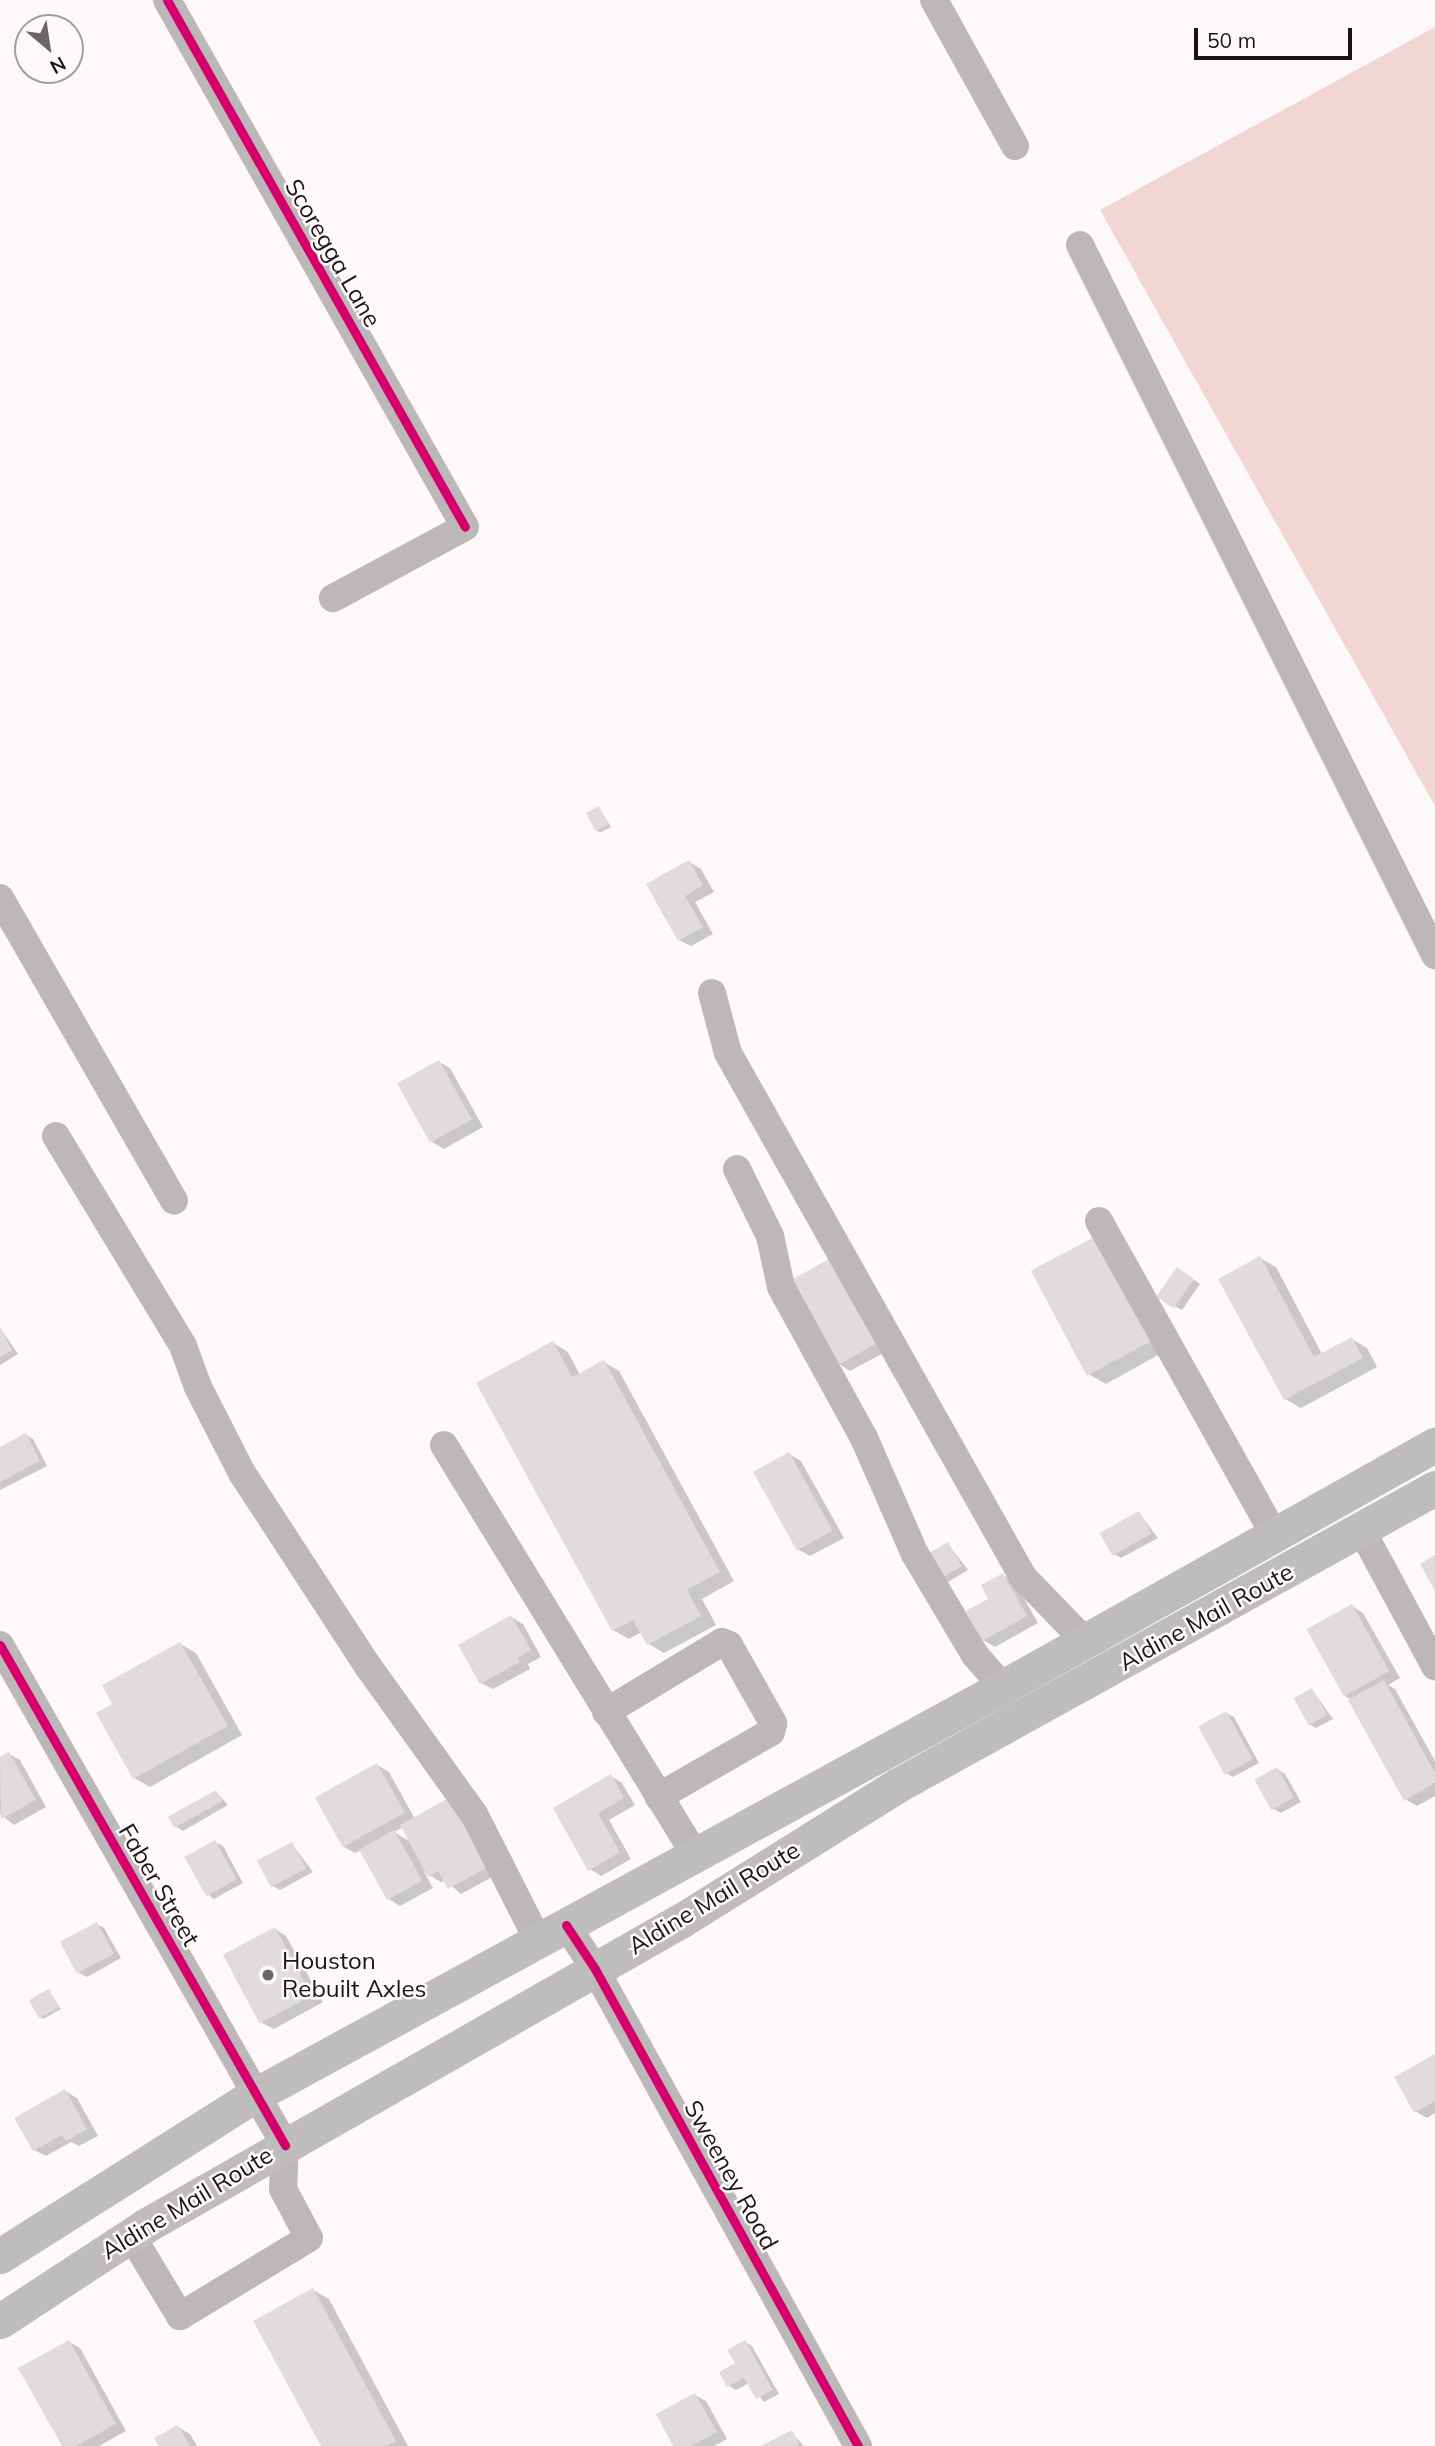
<!DOCTYPE html>
<style>
body{margin:0}
#map{position:relative;width:1435px;height:2446px;overflow:hidden;background:#fdf9fb;font-family:Mulish,sans-serif}
div>[style]{position:absolute}
.green>*{inset:0;background:#f1d6d3}
.shadow>*{inset:0;background:#0003}
.building>*{inset:0;background:#dfdbde;transform-origin:0 0}
.minor>*{height:28px;margin:-14px;padding:0 14px;transform-origin:14px;border-radius:14px;background:#bcb8ba}
.major>*{height:35px;margin:-17.5px;padding:0 17.5px;transform-origin:17.5px;border-radius:17.5px;background:#bfbcbd}
.cycleway>*{height:9px;margin:-4.5px;padding:0 4.5px;transform-origin:4.5px;border-radius:4.5px;background:#d6006c}
.dots>*{width:19px;height:19px;translate:-50% -50%;box-sizing:border-box;border:4px solid #fef8fb;border-radius:50%}
span{translate:-50% -50%;white-space:nowrap;text-align:center;line-height:1.15;-webkit-text-stroke:5px #fef8fb;paint-order:stroke}
.street-label{font-size:24px;color:#1b1519}
.poi-label{font-size:24px;color:#1b1519}
.left{translate:0 -50%;text-align:left}
.north{position:absolute;left:14px;top:14px;width:70px;height:70px;box-sizing:border-box;background:#fef8fb;border:2px solid #a39da1;border-radius:50%;rotate:151deg;font-size:19px;font-weight:700;line-height:28px;text-align:center;color:#1b1519}
.north::after{content:'';display:block;margin:auto;width:24px;height:32px;background:#6a6568;clip-path:polygon(50% 0,100% 100%,50% 72%,0 100%)}
.scale{position:absolute;left:1194px;top:28px;width:158px;height:32px;box-sizing:border-box;border:4px solid #1b1519;border-top:0;padding-left:9px;font-size:21px;line-height:24px;white-space:nowrap;color:#1b1519;-webkit-text-stroke:5px #fef8fb;paint-order:stroke}
</style>
<div id="map">
<div class="green">
<i style="clip-path:polygon(1435px 27px,1435px 806px,1100px 210px)"></i>
</div>
<div class="shadow">
<i style="clip-path:polygon(599px 808px,611px 827px,601px 832px,597px 831px)"></i>
<i style="clip-path:polygon(689px 862px,701px 869px,714px 892px,695px 902px,713px 934px,691px 946px,679px 940px)"></i>
<i style="clip-path:polygon(439px 1062px,450px 1068px,483px 1127px,444px 1149px,432px 1142px)"></i>
<i style="clip-path:polygon(1260px 1258px,1276px 1267px,1322px 1354px,1352px 1339px,1367px 1348px,1377px 1367px,1301px 1408px,1285px 1399px)"></i>
<i style="clip-path:polygon(829px 1261px,887px 1351px,850px 1371px,839px 1364px)"></i>
<i style="clip-path:polygon(1034px 1272px,1169px 1349px,1106px 1384px,1090px 1375px)"></i>
<i style="clip-path:polygon(1184px 1273px,1200px 1284px,1182px 1310px,1174px 1306px)"></i>
<i style="clip-path:polygon(0 1328px,18px 1354px,0 1365px)"></i>
<i style="clip-path:polygon(553px 1343px,568px 1352px,580px 1375px,604px 1362px,619px 1371px,734px 1581px,702px 1599px,716px 1625px,664px 1653px,649px 1644px,642px 1632px,629px 1639px,613px 1630px)"></i>
<i style="clip-path:polygon(26px 1435px,33px 1439px,47px 1466px,0 1490px,0 1449px)"></i>
<i style="clip-path:polygon(789px 1454px,801px 1461px,844px 1538px,810px 1556px,799px 1550px)"></i>
<i style="clip-path:polygon(1139px 1513px,1158px 1538px,1121px 1558px,1114px 1554px)"></i>
<i style="clip-path:polygon(948px 1544px,968px 1570px,948px 1582px,940px 1577px)"></i>
<i style="clip-path:polygon(1003px 1575px,1015px 1582px,1038px 1623px,995px 1647px,983px 1640px,968px 1612px,991px 1599px)"></i>
<i style="clip-path:polygon(1352px 1606px,1363px 1613px,1400px 1678px,1388px 1685px,1395px 1689px,1435px 1761px,1435px 1796px,1417px 1806px,1405px 1799px,1352px 1700px,1345px 1696px)"></i>
<i style="clip-path:polygon(511px 1617px,523px 1624px,541px 1657px,528px 1664px,530px 1669px,493px 1689px,481px 1683px)"></i>
<i style="clip-path:polygon(180px 1644px,196px 1653px,242px 1735px,150px 1787px,134px 1778px,114px 1705px)"></i>
<i style="clip-path:polygon(1312px 1690px,1333px 1719px,1316px 1728px,1309px 1724px)"></i>
<i style="clip-path:polygon(1226px 1713px,1234px 1717px,1259px 1763px,1233px 1777px,1226px 1773px)"></i>
<i style="clip-path:polygon(9px 1754px,20px 1760px,46px 1807px,14px 1825px,0 1814px,0 1759px)"></i>
<i style="clip-path:polygon(evenodd,377px 1765px,389px 1772px,415px 1819px,503px 1871px,461px 1894px,445px 1880px,441px 1882px,424px 1872px,433px 1888px,400px 1906px,389px 1899px,361px 1850px,355px 1853px,344px 1847px,377px 1765px,403px 1827px,411px 1842px,394px 1832px,403px 1827px)"></i>
<i style="clip-path:polygon(1277px 1769px,1285px 1774px,1301px 1802px,1281px 1813px,1274px 1809px)"></i>
<i style="clip-path:polygon(611px 1776px,622px 1783px,635px 1805px,609px 1820px,631px 1859px,601px 1876px,590px 1869px,555px 1808px)"></i>
<i style="clip-path:polygon(216px 1792px,228px 1805px,183px 1831px,175px 1826px)"></i>
<i style="clip-path:polygon(215px 1842px,223px 1846px,243px 1883px,214px 1899px,207px 1894px)"></i>
<i style="clip-path:polygon(292px 1844px,313px 1872px,280px 1890px,273px 1886px)"></i>
<i style="clip-path:polygon(97px 1924px,104px 1928px,121px 1958px,87px 1977px,79px 1973px)"></i>
<i style="clip-path:polygon(275px 1929px,286px 1936px,323px 2002px,274px 2029px,262px 2023px)"></i>
<i style="clip-path:polygon(49px 1991px,61px 2009px,43px 2019px,40px 2017px)"></i>
<i style="clip-path:polygon(1435px 2056px,1435px 2113px,1427px 2118px,1415px 2111px)"></i>
<i style="clip-path:polygon(65px 2091px,77px 2098px,98px 2136px,79px 2146px,71px 2142px,46px 2156px,34px 2150px)"></i>
<i style="clip-path:polygon(313px 2290px,329px 2299px,408px 2446px,323px 2446px)"></i>
<i style="clip-path:polygon(69px 2342px,80px 2348px,126px 2431px,99px 2446px,64px 2446px)"></i>
<i style="clip-path:polygon(745px 2342px,752px 2346px,779px 2394px,764px 2402px,749px 2383px,736px 2390px,729px 2386px)"></i>
<i style="clip-path:polygon(695px 2395px,706px 2401px,727px 2439px,714px 2446px,675px 2446px)"></i>
<i style="clip-path:polygon(178px 2427px,190px 2434px,197px 2446px,161px 2446px)"></i>
<i style="clip-path:polygon(791px 2432px,804px 2446px,765px 2446px)"></i>
</div>
<div class="building">
<i style="left:599px;top:806px;width:21px;height:15px;rotate:62deg"></i>
<i style="clip-path:polygon(689px 860px,703px 885px,685px 896px,703px 927px,678px 941px,646px 884px)"></i>
<i style="left:439px;top:1060px;width:68px;height:48px;rotate:61deg"></i>
<i style="left:1098px;top:1235px;width:119px;height:76px;rotate:62deg"></i>
<i style="clip-path:polygon(1260px 1256px,1314px 1357px,1352px 1337px,1363px 1358px,1284px 1400px,1218px 1279px)"></i>
<i style="left:829px;top:1259px;width:97px;height:44px;rotate:61deg"></i>
<i style="left:1177px;top:1267px;width:21px;height:36px;rotate:35deg"></i>
<i style="clip-path:polygon(0 1328px,12px 1350px,0 1357px)"></i>
<i style="clip-path:polygon(553px 1341px,572px 1377px,604px 1360px,720px 1572px,687px 1590px,701px 1616px,647px 1645px,633px 1620px,612px 1631px,476px 1383px)"></i>
<i style="clip-path:polygon(26px 1433px,40px 1461px,0 1482px,0 1447px)"></i>
<i style="left:789px;top:1452px;width:90px;height:41px;rotate:61deg"></i>
<i style="left:1139px;top:1511px;width:26px;height:45px;rotate:61deg"></i>
<i style="left:948px;top:1542px;width:28px;height:25px;rotate:60deg"></i>
<i style="clip-path:polygon(1435px 1555px,1435px 1591px,1420px 1564px)"></i>
<i style="clip-path:polygon(1003px 1573px,1027px 1616px,982px 1641px,966px 1611px,988px 1599px,981px 1585px)"></i>
<i style="left:1352px;top:1604px;width:77px;height:52px;rotate:61deg"></i>
<i style="clip-path:polygon(511px 1615px,531px 1650px,518px 1658px,520px 1662px,480px 1684px,458px 1645px)"></i>
<i style="clip-path:polygon(180px 1642px,228px 1726px,133px 1779px,96px 1713px,112px 1704px,102px 1685px)"></i>
<i style="clip-path:polygon(1384px 1680px,1435px 1773px,1435px 1783px,1404px 1801px,1348px 1700px)"></i>
<i style="left:1312px;top:1688px;width:31px;height:21px;rotate:61deg"></i>
<i style="left:1226px;top:1711px;width:55px;height:32px;rotate:61deg"></i>
<i style="clip-path:polygon(9px 1752px,36px 1800px,1px 1819px,0 1757px)"></i>
<i style="left:377px;top:1763px;width:57px;height:71px;rotate:61deg"></i>
<i style="left:1277px;top:1767px;width:35px;height:26px;rotate:61deg"></i>
<i style="clip-path:polygon(611px 1774px,624px 1798px,598px 1813px,620px 1852px,588px 1871px,553px 1808px)"></i>
<i style="left:216px;top:1790px;width:13px;height:55px;rotate:61deg"></i>
<i style="clip-path:polygon(454px 1795px,492px 1865px,448px 1889px,438px 1871px,428px 1877px,400px 1825px)"></i>
<i style="left:394px;top:1830px;width:58px;height:40px;rotate:61deg"></i>
<i style="left:215px;top:1840px;width:45px;height:35px;rotate:61deg"></i>
<i style="left:292px;top:1842px;width:30px;height:40px;rotate:62deg"></i>
<i style="left:97px;top:1922px;width:36px;height:42px;rotate:62deg"></i>
<i style="left:275px;top:1927px;width:78px;height:59px;rotate:62deg"></i>
<i style="left:49px;top:1989px;width:21px;height:23px;rotate:61deg"></i>
<i style="clip-path:polygon(1435px 2054px,1435px 2101px,1414px 2113px,1394px 2077px)"></i>
<i style="clip-path:polygon(65px 2089px,87px 2129px,66px 2141px,62px 2135px,33px 2151px,14px 2118px)"></i>
<i style="clip-path:polygon(313px 2288px,396px 2441px,386px 2446px,321px 2446px,253px 2321px)"></i>
<i style="clip-path:polygon(69px 2340px,116px 2424px,76px 2446px,62px 2446px,18px 2368px)"></i>
<i style="clip-path:polygon(745px 2340px,773px 2390px,756px 2399px,744px 2378px,727px 2387px,719px 2372px,735px 2363px,727px 2350px)"></i>
<i style="clip-path:polygon(695px 2393px,717px 2432px,691px 2446px,673px 2446px,656px 2414px)"></i>
<i style="clip-path:polygon(178px 2425px,190px 2446px,159px 2446px,154px 2438px)"></i>
<i style="clip-path:polygon(792px 2430px,799px 2444px,795px 2446px,761px 2446px)"></i>
</div>
<div class="minor">
<i style="left:167px;top:0;width:605px;rotate:60.51deg"></i>
<i style="left:465px;top:527px;width:150px;rotate:151.7deg"></i>
<i style="left:934px;top:0;width:167px;rotate:61deg"></i>
<i style="left:1080px;top:245px;width:794px;rotate:63.43deg"></i>
<i style="left:0;top:898px;width:349px;rotate:60.1deg"></i>
<i style="left:712px;top:993px;width:62px;rotate:75.1deg"></i>
<i style="left:728px;top:1053px;width:601px;rotate:60.62deg"></i>
<i style="left:1023px;top:1577px;width:89px;rotate:45.9deg"></i>
<i style="left:56px;top:1136px;width:245px;rotate:58.8deg"></i>
<i style="left:183px;top:1346px;width:44px;rotate:69.9deg"></i>
<i style="left:198px;top:1387px;width:97px;rotate:62.9deg"></i>
<i style="left:242px;top:1473px;width:234px;rotate:56.9deg"></i>
<i style="left:370px;top:1669px;width:178px;rotate:54.4deg"></i>
<i style="left:474px;top:1814px;width:141px;rotate:63.1deg"></i>
<i style="left:737px;top:1169px;width:75px;rotate:63.8deg"></i>
<i style="left:770px;top:1236px;width:52px;rotate:77.8deg"></i>
<i style="left:781px;top:1287px;width:172px;rotate:61.2deg"></i>
<i style="left:864px;top:1438px;width:127px;rotate:66.3deg"></i>
<i style="left:915px;top:1554px;width:117px;rotate:59.3deg"></i>
<i style="left:975px;top:1655px;width:43px;rotate:48.8deg"></i>
<i style="left:1099px;top:1221px;width:361px;rotate:60.8deg"></i>
<i style="left:444px;top:1445px;width:481px;rotate:58.5deg"></i>
<i style="left:1361px;top:1529px;width:156px;rotate:61.6deg"></i>
<i style="left:0;top:1645px;width:576px;rotate:60.32deg"></i>
<i style="left:285px;top:2145px;width:44px;rotate:92.6deg"></i>
<i style="left:283px;top:2189px;width:55px;rotate:62deg"></i>
<i style="left:309px;top:2238px;width:151px;rotate:148.8deg"></i>
<i style="left:180px;top:2316px;width:95px;rotate:-121.2deg"></i>
<i style="left:606px;top:1712px;width:135px;rotate:-31.1deg"></i>
<i style="left:722px;top:1642px;width:8px;rotate:23deg"></i>
<i style="left:729px;top:1645px;width:90px;rotate:60.6deg"></i>
<i style="left:773px;top:1723px;width:9px;rotate:103deg"></i>
<i style="left:771px;top:1732px;width:130px;rotate:150.1deg"></i>
<i style="left:566px;top:1925px;width:53px;rotate:56.6deg"></i>
<i style="left:595px;top:1969px;width:545px;rotate:61.13deg"></i>
</div>
<div class="major">
<i style="left:0;top:2256px;width:302px;rotate:-32.3deg"></i>
<i style="left:255px;top:2095px;width:852px;rotate:-28.61deg"></i>
<i style="left:1003px;top:1687px;width:495px;rotate:-29.3deg"></i>
<i style="left:0;top:2321px;width:173px;rotate:-33.2deg"></i>
<i style="left:145px;top:2226px;width:618px;rotate:-29.68deg"></i>
<i style="left:682px;top:1920px;width:255px;rotate:-32deg"></i>
<i style="left:898px;top:1785px;width:614px;rotate:-28.95deg"></i>
</div>
<div class="cycleway">
<i style="left:167px;top:0;width:605px;rotate:60.51deg"></i>
<i style="left:0;top:1645px;width:576px;rotate:60.32deg"></i>
<i style="left:566px;top:1925px;width:53px;rotate:56.6deg"></i>
<i style="left:595px;top:1969px;width:545px;rotate:61.13deg"></i>
</div>
<div class="dots">
<i style="left:268px;top:1975px;background:#6a6568"></i>
</div>
<div class="street-label">
<span style="left:333px;top:253px;rotate:60deg">Scoregga Lane</span>
<span style="left:1206px;top:1617px;rotate:-29deg">Aldine Mail Route</span>
<span style="left:159px;top:1885px;rotate:60deg">Faber Street</span>
<span style="left:714px;top:1898px;rotate:-31deg">Aldine Mail Route</span>
<span style="left:731px;top:2175px;rotate:61deg">Sweeney Road</span>
<span style="left:187px;top:2203px;rotate:-31deg">Aldine Mail Route</span>
</div>
<div class="poi-label">
<span class="left" style="left:282px;top:1975px">Houston<br>Rebuilt Axles</span>
</div>
<div class="north">N</div>
<div class="scale">50 m</div>
</div>
